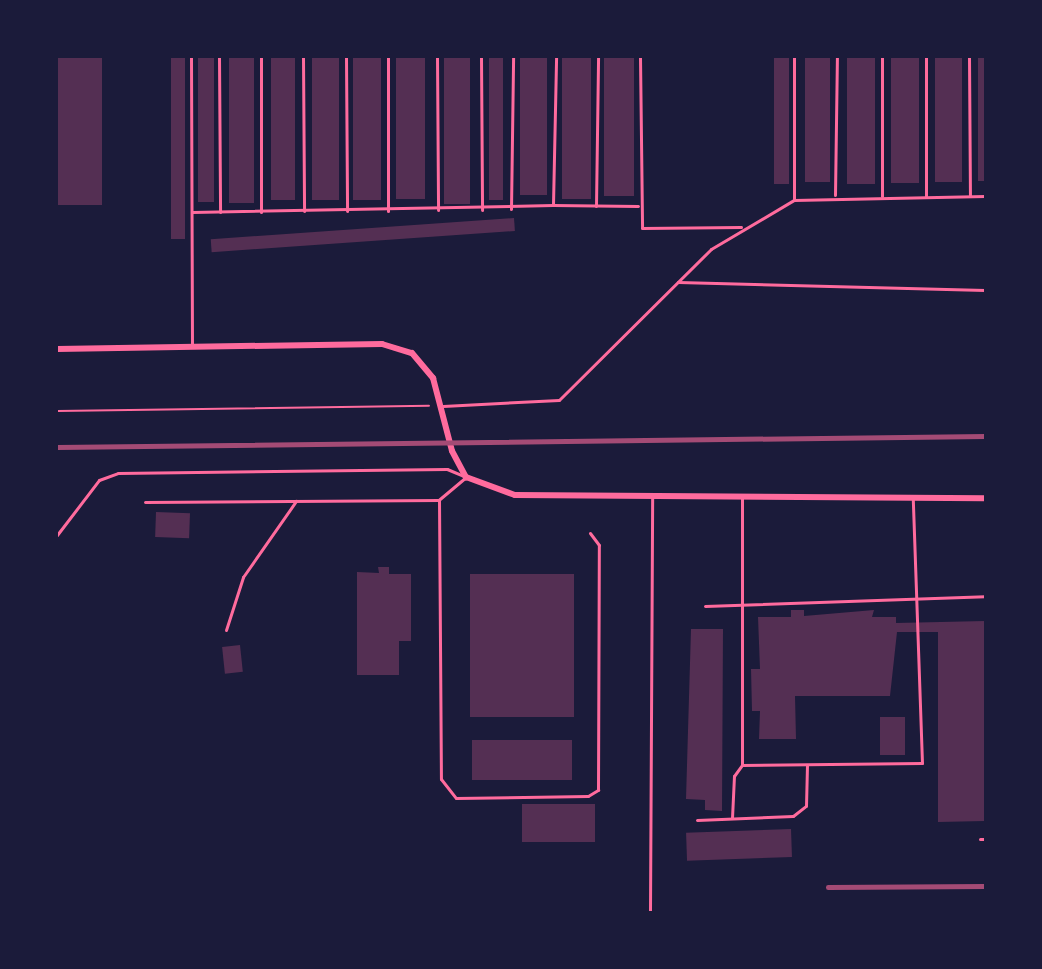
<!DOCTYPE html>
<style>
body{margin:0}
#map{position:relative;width:1042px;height:969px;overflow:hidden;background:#1b1b3a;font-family:Ubuntu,sans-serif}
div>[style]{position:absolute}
.building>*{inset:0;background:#542f53;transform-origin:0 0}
.path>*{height:2px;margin:-1px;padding:0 1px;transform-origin:1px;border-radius:1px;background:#ff6b9d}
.service>*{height:3px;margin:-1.5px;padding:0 1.5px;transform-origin:1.5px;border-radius:1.5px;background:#ff6b9d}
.minor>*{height:6px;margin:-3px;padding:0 3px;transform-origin:3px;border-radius:3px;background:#ff6b9d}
.rail>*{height:4.5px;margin:-2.25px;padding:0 2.25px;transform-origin:2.25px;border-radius:2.25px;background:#a44b75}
span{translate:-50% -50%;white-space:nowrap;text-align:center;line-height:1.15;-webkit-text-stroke:4.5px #1b1b3a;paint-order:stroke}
.frame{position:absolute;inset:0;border:58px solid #1b1b3a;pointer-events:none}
</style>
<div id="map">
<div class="building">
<i style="left:57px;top:57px;width:45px;height:148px"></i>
<i style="left:171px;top:57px;width:14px;height:182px"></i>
<i style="left:198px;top:57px;width:16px;height:145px"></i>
<i style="left:229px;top:57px;width:25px;height:146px"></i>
<i style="left:271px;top:57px;width:24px;height:143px"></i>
<i style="left:312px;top:57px;width:27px;height:143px"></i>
<i style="left:353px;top:57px;width:28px;height:143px"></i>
<i style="left:396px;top:57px;width:29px;height:142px"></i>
<i style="left:444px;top:57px;width:26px;height:147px"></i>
<i style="left:489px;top:57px;width:14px;height:143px"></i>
<i style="left:520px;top:57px;width:27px;height:138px"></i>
<i style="left:562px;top:57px;width:29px;height:142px"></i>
<i style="left:604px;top:57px;width:30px;height:139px"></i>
<i style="left:774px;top:57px;width:15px;height:127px"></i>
<i style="left:805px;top:57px;width:25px;height:125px"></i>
<i style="left:847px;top:57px;width:28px;height:127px"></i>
<i style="left:891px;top:57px;width:28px;height:126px"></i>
<i style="left:935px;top:57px;width:27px;height:125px"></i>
<i style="left:978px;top:57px;width:7px;height:124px"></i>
<i style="left:514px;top:218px;width:13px;height:304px;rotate:86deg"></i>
<i style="left:156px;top:512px;width:34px;height:25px;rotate:2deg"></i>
<i style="clip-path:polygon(378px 567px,389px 567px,389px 574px,411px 574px,411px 641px,399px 641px,399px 675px,357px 675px,357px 572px,379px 573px)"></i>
<i style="left:574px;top:574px;width:143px;height:104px;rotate:90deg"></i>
<i style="clip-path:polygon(791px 610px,804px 610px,804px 616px,874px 610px,872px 617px,896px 617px,896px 623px,985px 621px,985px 821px,938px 822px,938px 632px,897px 632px,890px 696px,795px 696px,796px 739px,759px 739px,760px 711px,752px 711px,751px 669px,760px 669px,758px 617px,791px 617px)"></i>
<i style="clip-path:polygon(691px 629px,723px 629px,722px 811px,705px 810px,705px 800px,686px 799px)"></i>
<i style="left:240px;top:645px;width:27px;height:18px;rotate:84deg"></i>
<i style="left:880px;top:717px;width:25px;height:38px"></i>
<i style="left:572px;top:740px;width:40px;height:100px;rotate:90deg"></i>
<i style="left:522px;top:804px;width:73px;height:38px"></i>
<i style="left:791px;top:829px;width:28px;height:105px;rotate:88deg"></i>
</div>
<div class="path">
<i style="left:57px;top:411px;width:372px;rotate:-0.8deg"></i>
</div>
<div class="service">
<i style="left:191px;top:57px;width:289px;rotate:89.8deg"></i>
<i style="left:219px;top:57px;width:155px;rotate:89.6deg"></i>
<i style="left:261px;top:57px;width:155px;rotate:90deg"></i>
<i style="left:303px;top:57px;width:154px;rotate:89.6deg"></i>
<i style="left:346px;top:57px;width:154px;rotate:89.6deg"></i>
<i style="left:388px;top:57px;width:154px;rotate:90deg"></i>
<i style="left:437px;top:57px;width:153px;rotate:89.6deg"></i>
<i style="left:481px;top:57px;width:153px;rotate:89.6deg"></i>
<i style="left:640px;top:57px;width:171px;rotate:89.3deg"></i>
<i style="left:642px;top:228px;width:99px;rotate:-0.6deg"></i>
<i style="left:882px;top:57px;width:139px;rotate:90deg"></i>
<i style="left:926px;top:57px;width:139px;rotate:90deg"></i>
<i style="left:969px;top:57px;width:138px;rotate:89.6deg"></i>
<i style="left:835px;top:195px;width:138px;rotate:-89.2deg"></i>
<i style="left:794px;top:200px;width:143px;rotate:-90deg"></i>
<i style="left:553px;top:205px;width:85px;rotate:0.7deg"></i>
<i style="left:596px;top:206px;width:149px;rotate:-89.2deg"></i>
<i style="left:511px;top:209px;width:152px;rotate:-89.2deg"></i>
<i style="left:192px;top:212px;width:361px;rotate:-1.1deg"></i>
<i style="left:553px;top:205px;width:148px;rotate:-88.8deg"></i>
<i style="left:678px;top:282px;width:307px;rotate:1.5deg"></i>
<i style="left:443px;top:406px;width:116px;rotate:-3deg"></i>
<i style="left:559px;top:400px;width:214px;rotate:-44.8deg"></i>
<i style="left:711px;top:249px;width:96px;rotate:-30.6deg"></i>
<i style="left:794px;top:200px;width:191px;rotate:-1.2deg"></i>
<i style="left:145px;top:502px;width:294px;rotate:-0.4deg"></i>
<i style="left:57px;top:535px;width:69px;rotate:-52.6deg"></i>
<i style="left:99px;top:480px;width:20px;rotate:-20deg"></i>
<i style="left:118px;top:473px;width:329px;rotate:-0.7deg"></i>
<i style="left:447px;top:469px;width:21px;rotate:23deg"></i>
<i style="left:466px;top:477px;width:35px;rotate:140deg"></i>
<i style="left:439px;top:500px;width:279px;rotate:89.6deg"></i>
<i style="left:441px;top:779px;width:24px;rotate:52deg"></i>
<i style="left:456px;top:798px;width:132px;rotate:-0.9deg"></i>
<i style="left:588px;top:796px;width:12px;rotate:-31deg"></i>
<i style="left:598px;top:790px;width:245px;rotate:-89.8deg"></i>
<i style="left:599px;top:545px;width:15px;rotate:-127deg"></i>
<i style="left:705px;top:606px;width:280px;rotate:-2deg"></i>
<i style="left:226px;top:630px;width:56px;rotate:-72.2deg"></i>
<i style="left:243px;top:577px;width:93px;rotate:-55.1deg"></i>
<i style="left:742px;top:765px;width:180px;rotate:-0.6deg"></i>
<i style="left:922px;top:763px;width:264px;rotate:-92deg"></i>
<i style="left:732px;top:818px;width:42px;rotate:-87.3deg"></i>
<i style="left:734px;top:776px;width:14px;rotate:-54deg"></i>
<i style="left:742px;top:765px;width:270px;rotate:-90deg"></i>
<i style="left:697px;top:820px;width:96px;rotate:-2.4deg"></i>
<i style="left:793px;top:816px;width:16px;rotate:-38deg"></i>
<i style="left:806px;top:806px;width:41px;rotate:-88.6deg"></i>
<i style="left:980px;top:839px;width:5px"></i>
<i style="left:650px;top:912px;width:415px;rotate:-89.7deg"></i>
</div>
<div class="minor">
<i style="left:57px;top:349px;width:325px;rotate:-0.9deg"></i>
<i style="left:382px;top:344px;width:31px;rotate:17deg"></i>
<i style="left:412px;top:353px;width:33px;rotate:50deg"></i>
<i style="left:433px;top:378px;width:75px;rotate:75.4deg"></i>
<i style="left:452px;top:451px;width:30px;rotate:62deg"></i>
<i style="left:466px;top:477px;width:52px;rotate:20.2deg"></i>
<i style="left:515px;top:495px;width:470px;rotate:0.4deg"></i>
</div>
<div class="rail">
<i style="left:57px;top:447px;width:928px;rotate:-0.68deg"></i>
<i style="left:828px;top:887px;width:157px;rotate:-0.4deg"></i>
</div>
<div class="frame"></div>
</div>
